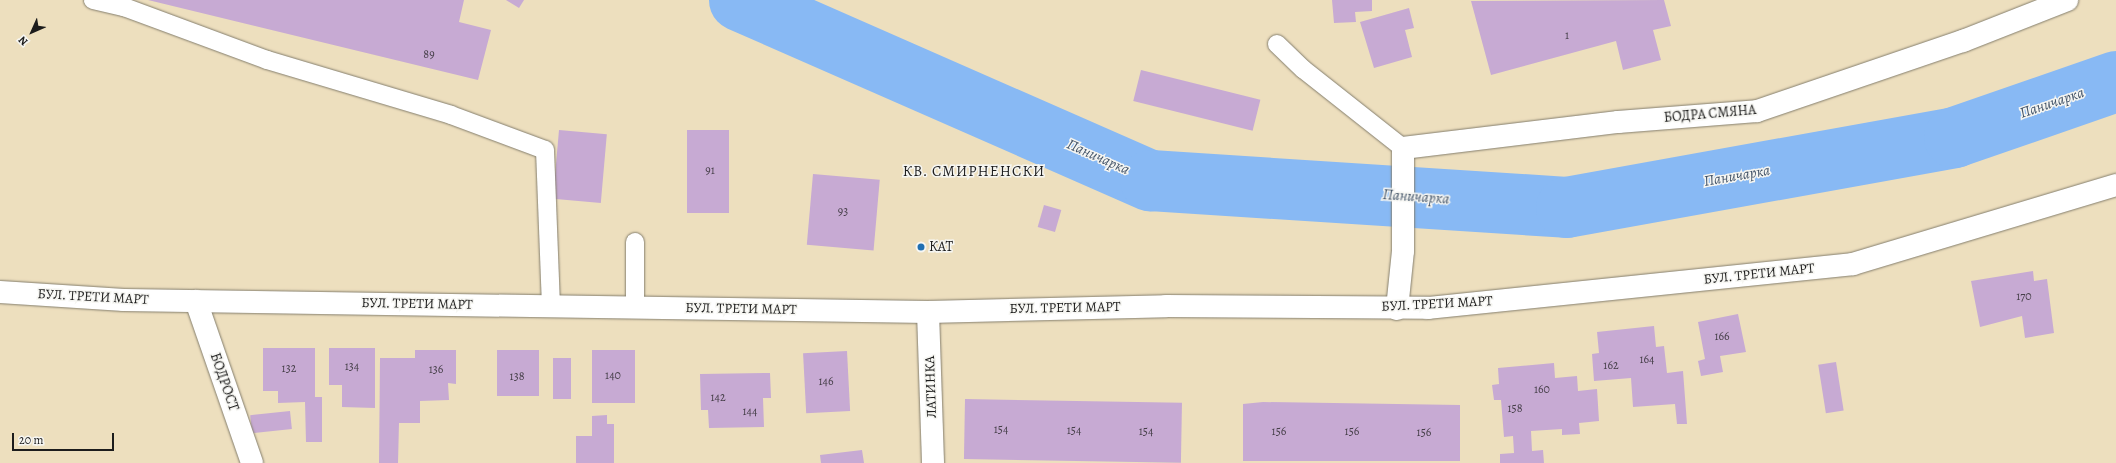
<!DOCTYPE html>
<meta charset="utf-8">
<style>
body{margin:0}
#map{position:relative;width:2116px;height:463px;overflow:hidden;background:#eddfbe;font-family:Alegreya,serif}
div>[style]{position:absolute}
.river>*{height:61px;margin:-30.5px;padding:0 30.5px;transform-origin:30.5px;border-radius:30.5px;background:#88b9f4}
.building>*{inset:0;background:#c7aad3;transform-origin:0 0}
.roads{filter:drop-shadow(0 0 1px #847e6d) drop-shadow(0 0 1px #847e6d)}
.service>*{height:18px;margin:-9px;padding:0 9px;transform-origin:9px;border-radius:9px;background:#fff}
.minor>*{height:22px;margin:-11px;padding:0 11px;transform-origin:11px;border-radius:11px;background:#fff}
.tertiary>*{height:22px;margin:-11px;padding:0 11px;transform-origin:11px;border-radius:11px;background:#fff}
.dots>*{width:11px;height:11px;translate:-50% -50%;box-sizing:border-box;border:2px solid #f6f6f2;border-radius:50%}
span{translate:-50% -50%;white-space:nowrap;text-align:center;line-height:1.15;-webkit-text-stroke:3px #f6f6f2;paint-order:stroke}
.number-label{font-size:12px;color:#47404a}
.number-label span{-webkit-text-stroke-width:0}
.street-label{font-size:14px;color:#1c1c1c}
.poi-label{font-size:14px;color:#1c1c1c}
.left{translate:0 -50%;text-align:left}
.water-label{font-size:15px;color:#425368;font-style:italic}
.neighbourhood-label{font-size:15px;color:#1c1c1c;letter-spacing:1px}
.north{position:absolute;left:12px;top:12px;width:40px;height:40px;-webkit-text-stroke:3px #f6f6f2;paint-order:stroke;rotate:225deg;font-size:11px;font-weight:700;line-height:16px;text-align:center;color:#1c1c1c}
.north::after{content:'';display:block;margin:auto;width:14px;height:18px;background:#1c1c1c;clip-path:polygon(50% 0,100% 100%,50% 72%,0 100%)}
.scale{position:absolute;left:12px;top:433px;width:102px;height:18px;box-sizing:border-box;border:2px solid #1c1c1c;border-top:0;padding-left:5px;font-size:12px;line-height:14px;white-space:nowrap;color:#1c1c1c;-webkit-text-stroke:3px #f6f6f2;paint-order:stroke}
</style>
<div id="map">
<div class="river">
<i style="left:739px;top:0;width:449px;rotate:23.7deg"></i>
<i style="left:1150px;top:180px;width:417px;rotate:3.7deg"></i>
<i style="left:1566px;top:207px;width:394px;rotate:-10.2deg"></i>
<i style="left:1954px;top:137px;width:171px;rotate:-19.1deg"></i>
</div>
<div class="building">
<i style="clip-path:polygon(148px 0,464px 0,459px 22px,491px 30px,478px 80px)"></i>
<i style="clip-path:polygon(506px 0,524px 0,519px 8px)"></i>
<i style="clip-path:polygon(1332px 0,1372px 0,1372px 11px,1355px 12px,1356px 22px,1334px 23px)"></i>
<i style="clip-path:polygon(1664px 0,1671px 26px,1653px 30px,1661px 60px,1623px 70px,1616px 41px,1491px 75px,1471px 1px)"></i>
<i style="clip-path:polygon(1409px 8px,1414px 28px,1405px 30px,1412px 57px,1374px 68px,1360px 22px)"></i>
<i style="left:1141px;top:70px;width:123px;height:32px;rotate:14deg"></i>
<i style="left:559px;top:130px;width:48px;height:69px;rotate:5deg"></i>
<i style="left:687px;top:130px;width:42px;height:83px"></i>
<i style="left:813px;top:174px;width:67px;height:71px;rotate:5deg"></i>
<i style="left:1044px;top:205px;width:18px;height:23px;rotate:16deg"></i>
<i style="clip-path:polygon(2033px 271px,2034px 281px,2047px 279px,2054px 333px,2025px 338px,2022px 316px,1980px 327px,1971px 281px)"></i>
<i style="clip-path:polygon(1738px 314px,1746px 352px,1720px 356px,1723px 372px,1701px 376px,1698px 361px,1705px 359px,1698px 322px)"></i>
<i style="clip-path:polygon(1654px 326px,1656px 347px,1664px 346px,1667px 373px,1683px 371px,1687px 424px,1677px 424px,1675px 404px,1633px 407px,1631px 378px,1594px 381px,1592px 354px,1599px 353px,1597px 332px)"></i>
<i style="clip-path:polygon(263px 348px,315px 348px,315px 397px,322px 397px,322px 442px,306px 442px,305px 402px,278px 403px,278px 391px,263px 391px)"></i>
<i style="clip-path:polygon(329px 348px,375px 348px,375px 408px,342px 407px,342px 385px,329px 385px)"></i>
<i style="clip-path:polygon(415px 350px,456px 350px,456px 384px,448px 383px,449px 400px,420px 401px,420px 423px,399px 423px,398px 463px,379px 463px,380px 358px,415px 358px)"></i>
<i style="left:497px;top:350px;width:42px;height:46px"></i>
<i style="left:592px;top:350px;width:43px;height:53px"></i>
<i style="left:847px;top:351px;width:60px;height:44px;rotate:87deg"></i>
<i style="left:553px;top:358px;width:18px;height:41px"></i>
<i style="left:1836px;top:362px;width:49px;height:18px;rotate:81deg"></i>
<i style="clip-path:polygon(1554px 363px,1555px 378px,1577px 376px,1578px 391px,1597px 389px,1599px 421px,1579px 423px,1580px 434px,1562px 435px,1562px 429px,1531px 431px,1532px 451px,1543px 450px,1544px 463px,1500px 463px,1500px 454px,1514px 453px,1513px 436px,1504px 437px,1501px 400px,1494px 400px,1492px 385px,1499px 384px,1498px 368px)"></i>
<i style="clip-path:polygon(770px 373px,771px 398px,763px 398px,764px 427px,709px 428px,708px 410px,701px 410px,700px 374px)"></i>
<i style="left:965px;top:399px;width:217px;height:60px;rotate:1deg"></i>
<i style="clip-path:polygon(1263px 402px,1460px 405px,1460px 461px,1243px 461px,1243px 404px)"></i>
<i style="left:290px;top:411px;width:18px;height:40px;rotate:84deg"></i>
<i style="clip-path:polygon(607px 415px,607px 424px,614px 424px,614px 463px,576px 463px,576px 436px,592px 436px,592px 416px)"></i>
<i style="clip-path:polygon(862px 450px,864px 463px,821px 463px,820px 455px)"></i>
</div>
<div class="roads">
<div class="service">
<i style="left:93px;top:0;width:32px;rotate:13deg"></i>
<i style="left:124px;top:7px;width:153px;rotate:20.3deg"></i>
<i style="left:267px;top:60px;width:192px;rotate:16.6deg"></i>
<i style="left:451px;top:115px;width:100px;rotate:20.4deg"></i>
<i style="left:545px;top:150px;width:156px;rotate:87.8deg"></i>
<i style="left:1277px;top:44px;width:36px;rotate:44deg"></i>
<i style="left:1303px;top:69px;width:127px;rotate:38.3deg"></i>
<i style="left:635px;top:242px;width:66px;rotate:90deg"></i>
</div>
<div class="minor">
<i style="left:196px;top:301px;width:171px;rotate:70.9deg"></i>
<i style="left:1397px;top:309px;width:58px;rotate:-84.1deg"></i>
<i style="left:1403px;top:251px;width:103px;rotate:-90deg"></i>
<i style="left:1403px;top:148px;width:217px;rotate:-6.9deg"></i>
<i style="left:1618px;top:122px;width:139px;rotate:-4.5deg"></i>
<i style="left:1757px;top:111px;width:218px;rotate:-18.8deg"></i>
<i style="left:1963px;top:41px;width:112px;rotate:-21.5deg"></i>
<i style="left:928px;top:312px;width:151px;rotate:88.1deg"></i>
</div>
<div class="tertiary">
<i style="left:0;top:292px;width:124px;rotate:3.7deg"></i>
<i style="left:124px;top:300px;width:804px;rotate:0.86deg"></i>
<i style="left:928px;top:312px;width:238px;rotate:-1.4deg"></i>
<i style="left:1166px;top:306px;width:262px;rotate:0.4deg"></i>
<i style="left:1428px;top:308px;width:427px;rotate:-5.9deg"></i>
<i style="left:1853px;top:264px;width:275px;rotate:-16.7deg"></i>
</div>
</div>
<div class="dots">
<i style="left:921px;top:247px;background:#1f6fb2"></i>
</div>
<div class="number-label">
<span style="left:1567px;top:36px">1</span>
<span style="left:429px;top:55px">89</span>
<span style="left:710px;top:171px">91</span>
<span style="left:843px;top:212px">93</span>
<span style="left:2024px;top:297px">170</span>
<span style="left:1722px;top:337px">166</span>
<span style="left:1647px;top:360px">164</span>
<span style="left:1611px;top:366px">162</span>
<span style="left:352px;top:367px">134</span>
<span style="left:289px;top:369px">132</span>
<span style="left:436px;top:370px">136</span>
<span style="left:613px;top:376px">140</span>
<span style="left:517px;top:377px">138</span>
<span style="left:826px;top:382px">146</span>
<span style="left:1542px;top:390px">160</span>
<span style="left:718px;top:398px">142</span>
<span style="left:1515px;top:409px">158</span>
<span style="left:750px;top:412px">144</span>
<span style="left:1001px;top:430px">154</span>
<span style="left:1074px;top:431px">154</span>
<span style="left:1146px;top:432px">154</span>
<span style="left:1279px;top:432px">156</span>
<span style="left:1352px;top:432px">156</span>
<span style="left:1424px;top:433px">156</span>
</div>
<div class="street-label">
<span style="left:1710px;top:114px;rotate:-5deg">БОДРА СМЯНА</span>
<span style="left:1759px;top:274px;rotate:-6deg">БУЛ. ТРЕТИ МАРТ</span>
<span style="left:93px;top:297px;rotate:3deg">БУЛ. ТРЕТИ МАРТ</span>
<span style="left:417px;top:304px;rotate:1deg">БУЛ. ТРЕТИ МАРТ</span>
<span style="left:1437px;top:304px;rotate:-3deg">БУЛ. ТРЕТИ МАРТ</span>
<span style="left:1065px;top:308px;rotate:-1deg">БУЛ. ТРЕТИ МАРТ</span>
<span style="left:741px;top:309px;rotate:1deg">БУЛ. ТРЕТИ МАРТ</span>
<span style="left:224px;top:382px;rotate:71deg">БОДРОСТ</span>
<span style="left:931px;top:387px;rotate:-92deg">ЛАТИНКА</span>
</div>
<div class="poi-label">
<span class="left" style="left:929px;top:247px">КАТ</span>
</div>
<div class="water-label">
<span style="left:2052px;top:103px;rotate:-19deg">Паничарка</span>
<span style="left:1098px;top:157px;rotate:24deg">Паничарка</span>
<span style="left:1737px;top:176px;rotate:-10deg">Паничарка</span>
<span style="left:1416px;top:197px;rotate:4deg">Паничарка</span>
</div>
<div class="neighbourhood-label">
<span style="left:974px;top:172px">КВ. СМИРНЕНСКИ</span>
</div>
<div class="north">N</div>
<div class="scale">20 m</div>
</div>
